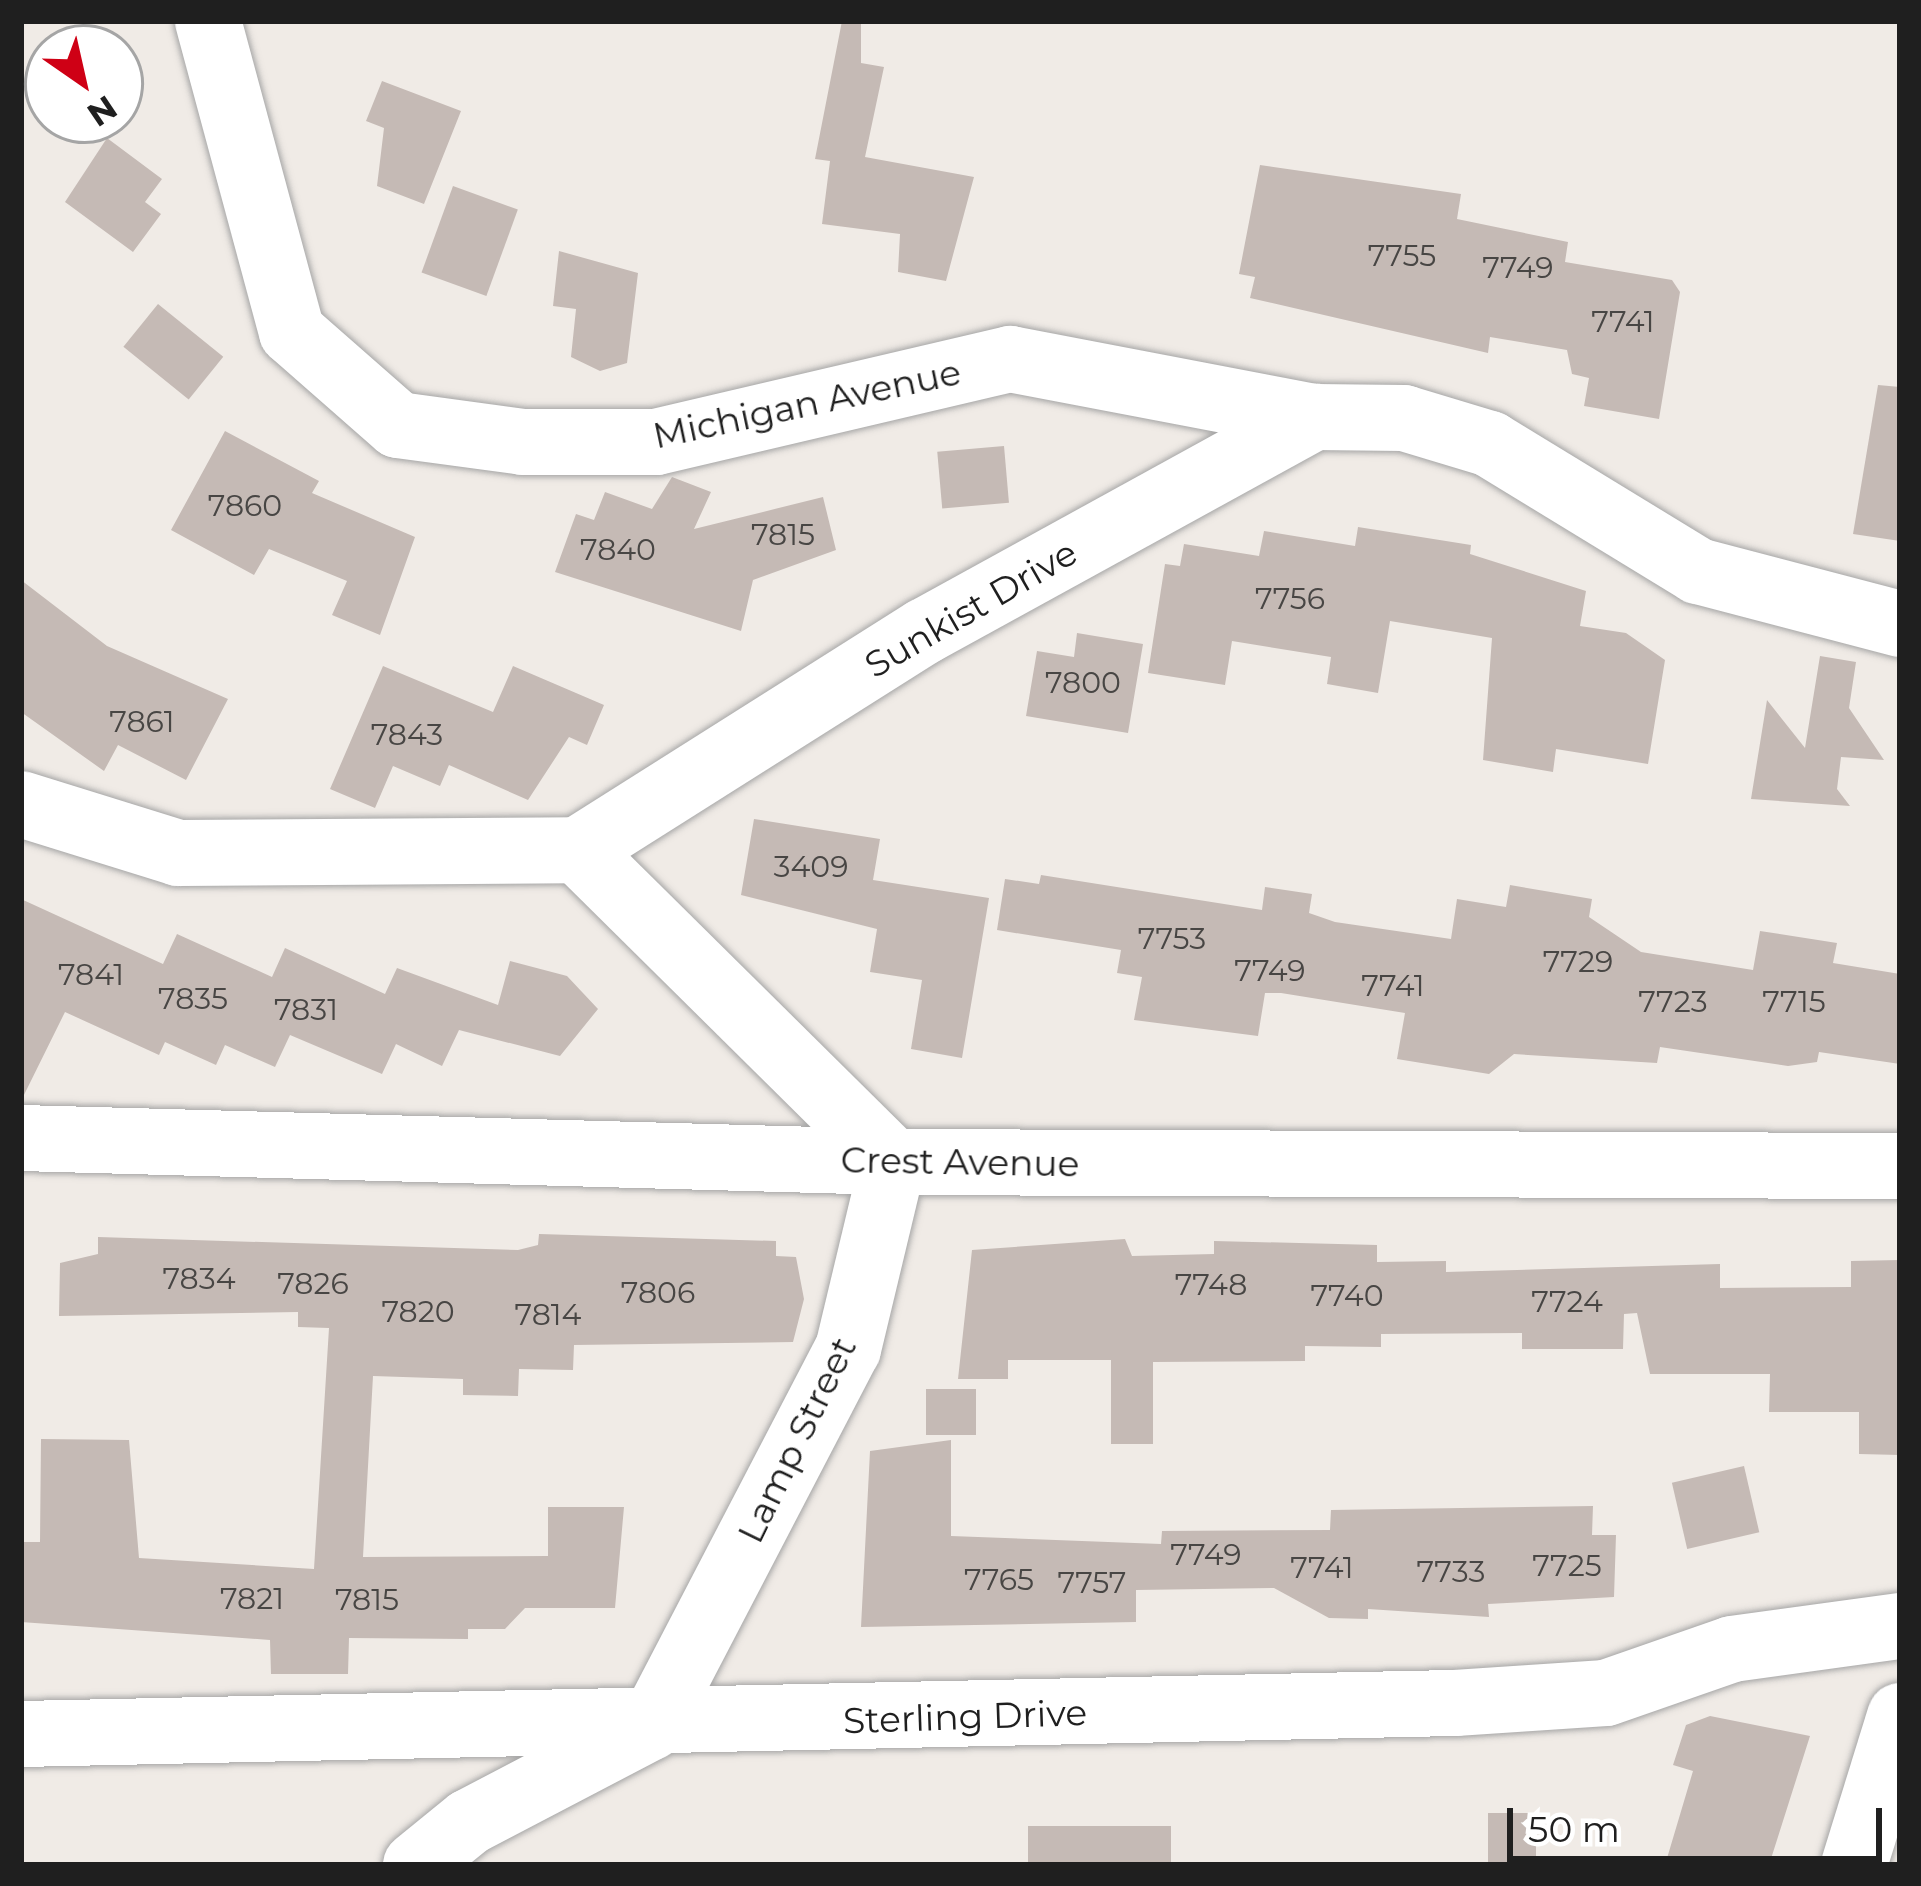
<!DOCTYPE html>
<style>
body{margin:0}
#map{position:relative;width:1921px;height:1886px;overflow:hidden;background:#f0ebe6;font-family:Montserrat,sans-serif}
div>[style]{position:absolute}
.building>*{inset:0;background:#c5bab5;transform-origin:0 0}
.roads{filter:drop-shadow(0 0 3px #a6a6a6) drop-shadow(0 0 3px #a6a6a6)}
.minor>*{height:66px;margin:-33px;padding:0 33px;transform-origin:33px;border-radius:33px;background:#fff}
span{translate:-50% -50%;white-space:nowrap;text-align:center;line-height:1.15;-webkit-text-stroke:12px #fff;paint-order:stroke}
.number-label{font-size:30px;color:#484644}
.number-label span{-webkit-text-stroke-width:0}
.street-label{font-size:36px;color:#1f1f1f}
.frame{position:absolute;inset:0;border:24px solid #1f1f1f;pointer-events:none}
.north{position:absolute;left:24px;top:24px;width:120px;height:120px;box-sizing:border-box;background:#fff;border:3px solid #a5a5a5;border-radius:50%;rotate:146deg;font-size:33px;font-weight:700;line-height:48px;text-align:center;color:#1f1f1f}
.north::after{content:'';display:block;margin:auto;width:42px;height:54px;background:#cf0015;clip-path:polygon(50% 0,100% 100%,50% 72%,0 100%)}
.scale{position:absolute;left:1507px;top:1808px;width:375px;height:54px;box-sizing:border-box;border:6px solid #1f1f1f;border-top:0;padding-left:15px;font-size:36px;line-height:42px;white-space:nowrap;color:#1f1f1f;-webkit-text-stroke:9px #fff;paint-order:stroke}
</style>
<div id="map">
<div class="building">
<i style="clip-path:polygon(842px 21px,861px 23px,861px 63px,884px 67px,865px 157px,974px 177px,946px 281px,898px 272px,900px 234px,822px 224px,830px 161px,815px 159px)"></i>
<i style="clip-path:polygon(382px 81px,461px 111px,424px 204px,377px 186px,384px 128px,366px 121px)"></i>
<i style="clip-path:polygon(107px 138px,162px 179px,145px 202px,161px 214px,133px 252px,65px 202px)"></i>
<i style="clip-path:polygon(1260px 165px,1461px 194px,1457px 219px,1568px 242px,1565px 262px,1672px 280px,1680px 292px,1659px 419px,1584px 406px,1589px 378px,1572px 374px,1567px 350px,1490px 337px,1488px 353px,1250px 298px,1255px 277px,1239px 274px)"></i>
<i style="left:453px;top:186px;width:69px;height:92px;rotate:20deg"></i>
<i style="clip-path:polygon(559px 251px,638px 273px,627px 363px,600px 371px,571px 357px,576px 309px,553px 306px)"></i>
<i style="left:158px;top:304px;width:84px;height:55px;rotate:39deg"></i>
<i style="clip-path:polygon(1878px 385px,1900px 387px,1900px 541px,1853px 534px)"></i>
<i style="clip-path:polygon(225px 431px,319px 481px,312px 493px,415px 537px,380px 635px,332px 615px,347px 581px,269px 549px,254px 575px,171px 530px)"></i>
<i style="left:1004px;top:446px;width:57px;height:67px;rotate:85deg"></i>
<i style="clip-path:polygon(672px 477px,711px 492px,694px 529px,823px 497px,836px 550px,753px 580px,741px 631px,555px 572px,576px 514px,594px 520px,605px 492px,652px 509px)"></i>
<i style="clip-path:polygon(1358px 527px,1471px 545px,1470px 554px,1586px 591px,1580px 626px,1626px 633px,1665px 660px,1648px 764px,1556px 749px,1553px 772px,1483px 760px,1492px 638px,1390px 621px,1378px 693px,1327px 684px,1331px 657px,1232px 641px,1225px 685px,1148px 673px,1165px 564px,1180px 566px,1184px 544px,1259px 556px,1264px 531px,1355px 546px)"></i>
<i style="clip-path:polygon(21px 580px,107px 646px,228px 699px,186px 780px,118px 745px,104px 771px,21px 712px)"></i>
<i style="clip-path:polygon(1077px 633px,1143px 644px,1128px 733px,1026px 716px,1037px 651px,1074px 657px)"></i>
<i style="clip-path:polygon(1820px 656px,1856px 662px,1849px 708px,1884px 760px,1841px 757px,1837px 789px,1850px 806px,1751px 799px,1767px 700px,1805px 748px)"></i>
<i style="clip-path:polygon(383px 666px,493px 712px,513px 666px,604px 705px,587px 745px,569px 737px,528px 800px,449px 765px,440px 786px,393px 766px,375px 808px,330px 789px)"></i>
<i style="clip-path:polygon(754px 819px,880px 839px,873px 880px,989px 898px,962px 1058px,911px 1049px,922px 980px,870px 972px,877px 929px,741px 895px)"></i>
<i style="clip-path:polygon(1041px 875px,1262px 910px,1265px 887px,1312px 894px,1309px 913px,1335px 922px,1451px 939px,1457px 899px,1506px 907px,1510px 885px,1592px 899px,1589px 917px,1641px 952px,1753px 970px,1760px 931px,1837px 943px,1833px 963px,1900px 974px,1900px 1064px,1819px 1052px,1817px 1062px,1788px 1066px,1660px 1047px,1657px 1063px,1514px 1054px,1489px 1074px,1397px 1059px,1405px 1013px,1281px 993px,1265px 993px,1258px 1036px,1134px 1020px,1142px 977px,1117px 973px,1121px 950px,997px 930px,1005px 879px,1039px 884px)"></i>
<i style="clip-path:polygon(21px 899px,163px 964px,177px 934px,272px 977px,285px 948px,385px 994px,397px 968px,498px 1005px,510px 961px,567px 976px,598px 1009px,560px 1056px,459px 1030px,442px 1066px,396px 1044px,382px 1074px,290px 1035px,275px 1067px,225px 1045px,216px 1065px,165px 1042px,159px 1055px,65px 1012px,21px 1101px)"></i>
<i style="clip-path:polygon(539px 1234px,776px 1241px,776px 1256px,796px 1257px,804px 1299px,793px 1342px,574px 1345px,573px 1370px,519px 1369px,518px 1396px,463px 1395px,463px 1379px,373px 1376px,363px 1557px,548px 1556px,548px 1507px,624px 1507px,615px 1608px,525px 1608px,505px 1629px,468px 1629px,468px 1639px,349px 1638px,348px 1674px,271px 1674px,270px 1640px,21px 1622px,21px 1542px,40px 1542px,41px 1439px,129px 1440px,139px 1558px,314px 1569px,329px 1328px,298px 1327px,298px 1312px,59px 1316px,60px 1263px,98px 1254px,98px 1237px,518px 1250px,538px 1245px)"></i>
<i style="clip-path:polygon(1125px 1239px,1132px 1256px,1214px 1254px,1214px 1241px,1377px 1245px,1377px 1262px,1446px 1261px,1446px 1272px,1720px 1264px,1720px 1288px,1851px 1287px,1851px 1261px,1900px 1260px,1900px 1455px,1859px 1454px,1859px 1412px,1769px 1412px,1770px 1374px,1650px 1374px,1637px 1313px,1624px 1314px,1623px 1349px,1522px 1349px,1522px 1333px,1381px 1334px,1381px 1347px,1305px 1346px,1305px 1361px,1153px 1362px,1153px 1444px,1111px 1444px,1111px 1360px,1008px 1360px,1008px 1379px,958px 1379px,972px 1250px)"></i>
<i style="left:976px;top:1389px;width:46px;height:50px;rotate:90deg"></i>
<i style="clip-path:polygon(951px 1440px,951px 1536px,1161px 1544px,1162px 1531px,1330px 1530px,1331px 1510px,1593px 1506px,1592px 1535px,1616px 1535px,1614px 1597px,1488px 1604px,1489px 1617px,1368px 1609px,1368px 1619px,1329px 1618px,1274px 1588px,1136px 1590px,1136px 1622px,861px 1627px,870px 1451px)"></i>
<i style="left:1744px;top:1466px;width:68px;height:74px;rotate:77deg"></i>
<i style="clip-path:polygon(1710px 1716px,1810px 1736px,1769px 1865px,1665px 1865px,1693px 1771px,1673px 1765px,1686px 1725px)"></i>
<i style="left:1536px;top:1813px;width:51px;height:48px;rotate:90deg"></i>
<i style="left:1171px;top:1826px;width:39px;height:143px;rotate:90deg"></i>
</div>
<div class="roads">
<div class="minor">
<i style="left:208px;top:21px;width:322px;rotate:74.9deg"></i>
<i style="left:292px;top:332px;width:141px;rotate:41.3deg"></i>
<i style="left:398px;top:425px;width:126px;rotate:7.7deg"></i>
<i style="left:523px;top:442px;width:133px"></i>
<i style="left:656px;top:442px;width:364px;rotate:-13.2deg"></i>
<i style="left:1010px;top:359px;width:310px;rotate:10.8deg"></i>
<i style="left:21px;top:804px;width:164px;rotate:17.3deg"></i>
<i style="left:178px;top:853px;width:400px;rotate:-0.4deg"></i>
<i style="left:578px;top:850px;width:410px;rotate:-32.3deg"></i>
<i style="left:925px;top:631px;width:445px;rotate:-28.8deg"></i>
<i style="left:1315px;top:417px;width:89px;rotate:0.6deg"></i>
<i style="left:1404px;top:418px;width:90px;rotate:16.8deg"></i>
<i style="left:1490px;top:444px;width:244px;rotate:31.4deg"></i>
<i style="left:1698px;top:571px;width:209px;rotate:14.7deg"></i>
<i style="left:21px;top:1138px;width:872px;rotate:1.58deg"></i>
<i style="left:893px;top:1162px;width:1007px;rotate:0.23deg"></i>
<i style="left:21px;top:1734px;width:1434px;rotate:-1.24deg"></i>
<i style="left:1455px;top:1703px;width:151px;rotate:-3.8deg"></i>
<i style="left:1606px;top:1693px;width:133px;rotate:-19.2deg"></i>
<i style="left:1732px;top:1649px;width:170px;rotate:-7.8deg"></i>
<i style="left:416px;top:1865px;width:68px;rotate:-39.1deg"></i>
<i style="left:469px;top:1822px;width:205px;rotate:-27.6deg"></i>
<i style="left:651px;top:1727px;width:426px;rotate:-62.5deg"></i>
<i style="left:848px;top:1349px;width:192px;rotate:-76.5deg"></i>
<i style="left:893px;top:1162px;width:443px;rotate:-135.3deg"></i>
<i style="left:1854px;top:1865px;width:156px;rotate:-72.8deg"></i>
</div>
</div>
<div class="number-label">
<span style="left:1402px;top:256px">7755</span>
<span style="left:1518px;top:268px">7749</span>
<span style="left:1623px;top:322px">7741</span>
<span style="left:245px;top:506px">7860</span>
<span style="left:783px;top:535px">7815</span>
<span style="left:618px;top:550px">7840</span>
<span style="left:1290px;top:599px">7756</span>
<span style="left:1083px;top:683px">7800</span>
<span style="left:142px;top:722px">7861</span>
<span style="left:407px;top:735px">7843</span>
<span style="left:811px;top:867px">3409</span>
<span style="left:1172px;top:939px">7753</span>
<span style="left:1578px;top:962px">7729</span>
<span style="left:1270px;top:971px">7749</span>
<span style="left:91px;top:975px">7841</span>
<span style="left:1393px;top:986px">7741</span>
<span style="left:193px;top:999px">7835</span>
<span style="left:1673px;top:1002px">7723</span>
<span style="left:1794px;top:1002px">7715</span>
<span style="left:306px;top:1010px">7831</span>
<span style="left:199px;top:1279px">7834</span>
<span style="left:313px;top:1284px">7826</span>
<span style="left:1211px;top:1285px">7748</span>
<span style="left:658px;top:1293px">7806</span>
<span style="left:1347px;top:1296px">7740</span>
<span style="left:1567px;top:1302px">7724</span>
<span style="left:418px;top:1312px">7820</span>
<span style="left:548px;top:1315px">7814</span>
<span style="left:1206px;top:1555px">7749</span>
<span style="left:1567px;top:1566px">7725</span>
<span style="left:1322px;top:1568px">7741</span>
<span style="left:1451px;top:1572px">7733</span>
<span style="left:999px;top:1580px">7765</span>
<span style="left:1092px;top:1583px">7757</span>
<span style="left:252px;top:1599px">7821</span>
<span style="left:367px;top:1600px">7815</span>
</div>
<div class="street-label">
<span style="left:807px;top:404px;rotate:-12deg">Michigan Avenue</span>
<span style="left:971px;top:609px;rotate:-30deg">Sunkist Drive</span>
<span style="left:960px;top:1162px;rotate:1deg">Crest Avenue</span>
<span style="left:797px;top:1440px;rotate:-64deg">Lamp Street</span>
<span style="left:965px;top:1717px;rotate:-2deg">Sterling Drive</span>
</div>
<div class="frame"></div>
<div class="north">N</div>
<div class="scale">50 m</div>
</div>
